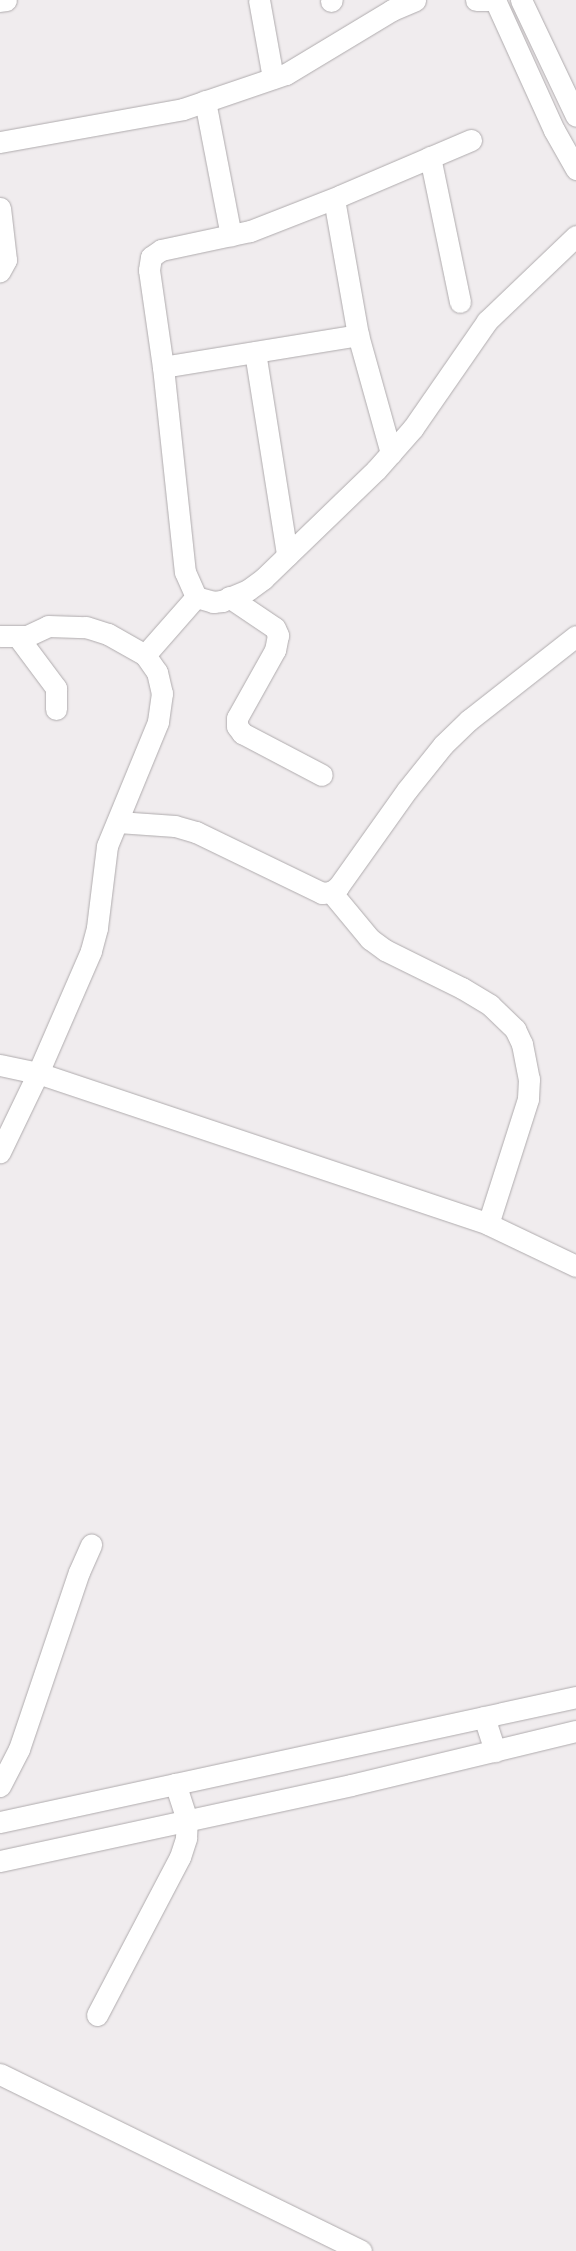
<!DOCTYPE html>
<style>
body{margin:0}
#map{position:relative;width:576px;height:2251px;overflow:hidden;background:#f0ecee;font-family:"PT Sans",sans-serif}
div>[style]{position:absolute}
.roads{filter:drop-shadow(0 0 1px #afabad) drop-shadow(0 0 1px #afabad)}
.minor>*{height:21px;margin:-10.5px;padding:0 10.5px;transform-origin:10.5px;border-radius:10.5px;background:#fff}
span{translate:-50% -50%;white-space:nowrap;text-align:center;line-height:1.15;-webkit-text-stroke:3px #fdf9fb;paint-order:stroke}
</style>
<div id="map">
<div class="roads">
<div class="minor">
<i style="left:259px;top:0;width:79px;rotate:79.8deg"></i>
<i style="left:476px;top:0;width:14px"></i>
<i style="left:495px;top:0;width:143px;rotate:65.6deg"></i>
<i style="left:554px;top:130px;width:45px;rotate:60.6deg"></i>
<i style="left:521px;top:0;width:128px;rotate:64.6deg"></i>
<i style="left:0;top:1px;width:6px;rotate:-9deg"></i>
<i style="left:331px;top:1px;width:1px;rotate:-45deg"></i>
<i style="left:205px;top:101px;width:137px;rotate:79.1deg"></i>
<i style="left:471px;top:140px;width:142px;rotate:156.9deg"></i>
<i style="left:340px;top:196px;width:97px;rotate:158.7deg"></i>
<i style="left:250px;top:231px;width:91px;rotate:167.9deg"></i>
<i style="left:161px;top:250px;width:12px;rotate:145deg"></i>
<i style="left:151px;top:257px;width:13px;rotate:99deg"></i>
<i style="left:149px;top:270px;width:98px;rotate:81.8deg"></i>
<i style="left:163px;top:367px;width:206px;rotate:83.9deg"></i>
<i style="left:185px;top:572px;width:27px;rotate:66deg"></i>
<i style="left:196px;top:597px;width:18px;rotate:16deg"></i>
<i style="left:213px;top:602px;width:9px;rotate:-6deg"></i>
<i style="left:222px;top:601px;width:28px;rotate:-23deg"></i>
<i style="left:248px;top:590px;width:19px;rotate:-36deg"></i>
<i style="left:263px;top:579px;width:157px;rotate:-44deg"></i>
<i style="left:376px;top:470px;width:56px;rotate:-48.6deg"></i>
<i style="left:413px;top:428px;width:130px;rotate:-55.3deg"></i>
<i style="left:487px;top:321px;width:123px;rotate:-43.7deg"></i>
<i style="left:0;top:142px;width:186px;rotate:-10.2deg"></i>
<i style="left:183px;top:109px;width:109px;rotate:-18.8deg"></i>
<i style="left:286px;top:74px;width:124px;rotate:-31.1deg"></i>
<i style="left:392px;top:10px;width:25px;rotate:-23deg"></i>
<i style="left:430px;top:157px;width:148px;rotate:78.3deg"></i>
<i style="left:334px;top:199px;width:138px;rotate:80deg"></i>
<i style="left:358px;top:335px;width:123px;rotate:74.4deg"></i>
<i style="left:0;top:208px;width:52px;rotate:83.4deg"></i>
<i style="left:6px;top:260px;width:13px;rotate:119deg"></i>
<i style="left:255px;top:352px;width:206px;rotate:81deg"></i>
<i style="left:163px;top:367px;width:198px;rotate:-9.3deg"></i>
<i style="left:229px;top:597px;width:55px;rotate:34deg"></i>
<i style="left:275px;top:628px;width:8px;rotate:67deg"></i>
<i style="left:278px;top:635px;width:15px;rotate:101deg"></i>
<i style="left:275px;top:650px;width:78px;rotate:119.2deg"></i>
<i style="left:237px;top:718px;width:8px;rotate:90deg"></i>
<i style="left:237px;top:726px;width:9px;rotate:54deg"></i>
<i style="left:242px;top:733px;width:90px;rotate:27.7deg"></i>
<i style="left:0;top:636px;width:27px"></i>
<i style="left:27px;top:636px;width:23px;rotate:-25deg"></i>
<i style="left:48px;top:626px;width:38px;rotate:2deg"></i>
<i style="left:86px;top:627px;width:23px;rotate:18deg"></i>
<i style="left:108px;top:634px;width:43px;rotate:29.6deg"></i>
<i style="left:145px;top:655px;width:21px;rotate:55deg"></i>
<i style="left:157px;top:672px;width:22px;rotate:77deg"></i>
<i style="left:162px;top:693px;width:29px;rotate:98deg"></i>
<i style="left:158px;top:722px;width:134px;rotate:112.4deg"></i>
<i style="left:107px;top:846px;width:83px;rotate:97deg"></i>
<i style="left:97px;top:928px;width:24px;rotate:105deg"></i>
<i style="left:91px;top:951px;width:133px;rotate:113.5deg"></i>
<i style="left:38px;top:1073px;width:88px;rotate:115.7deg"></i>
<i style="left:18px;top:637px;width:64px;rotate:53.3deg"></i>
<i style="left:56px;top:688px;width:21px;rotate:90deg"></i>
<i style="left:145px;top:655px;width:77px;rotate:-48.7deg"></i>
<i style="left:118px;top:822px;width:57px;rotate:4deg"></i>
<i style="left:175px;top:826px;width:22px;rotate:16deg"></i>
<i style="left:196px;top:832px;width:140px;rotate:25.8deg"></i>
<i style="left:322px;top:893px;width:9px;rotate:-6deg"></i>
<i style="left:331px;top:892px;width:9px;rotate:-36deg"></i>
<i style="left:338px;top:887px;width:119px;rotate:-54.6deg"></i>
<i style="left:407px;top:790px;width:58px;rotate:-51.3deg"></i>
<i style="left:443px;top:745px;width:36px;rotate:-44deg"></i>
<i style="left:469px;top:720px;width:136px;rotate:-38.1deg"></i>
<i style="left:331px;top:892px;width:61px;rotate:50.3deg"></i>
<i style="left:370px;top:939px;width:19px;rotate:36deg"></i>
<i style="left:385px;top:950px;width:86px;rotate:26.3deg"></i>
<i style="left:462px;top:988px;width:33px;rotate:31deg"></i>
<i style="left:490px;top:1005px;width:35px;rotate:44deg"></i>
<i style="left:515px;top:1029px;width:17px;rotate:65deg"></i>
<i style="left:522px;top:1044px;width:36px;rotate:79deg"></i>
<i style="left:529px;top:1079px;width:20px;rotate:93deg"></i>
<i style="left:528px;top:1099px;width:131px;rotate:107.7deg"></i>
<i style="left:0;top:1065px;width:39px;rotate:12deg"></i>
<i style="left:38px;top:1073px;width:475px;rotate:18.5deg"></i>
<i style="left:488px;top:1224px;width:98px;rotate:25.5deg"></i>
<i style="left:484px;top:1717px;width:36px;rotate:72deg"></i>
<i style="left:0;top:1786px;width:42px;rotate:-62.8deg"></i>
<i style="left:19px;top:1749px;width:187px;rotate:-71.3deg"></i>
<i style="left:79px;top:1572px;width:30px;rotate:-66deg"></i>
<i style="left:0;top:1822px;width:589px;rotate:-12.24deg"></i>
<i style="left:0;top:1861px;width:359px;rotate:-12.2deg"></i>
<i style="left:351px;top:1785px;width:231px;rotate:-13.5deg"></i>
<i style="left:97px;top:2015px;width:178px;rotate:-62.3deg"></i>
<i style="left:180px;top:1857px;width:20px;rotate:-72deg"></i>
<i style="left:186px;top:1838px;width:18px;rotate:-87deg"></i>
<i style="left:187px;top:1820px;width:38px;rotate:-108deg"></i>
<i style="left:0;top:2074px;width:402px;rotate:26.1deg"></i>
</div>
</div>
</div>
